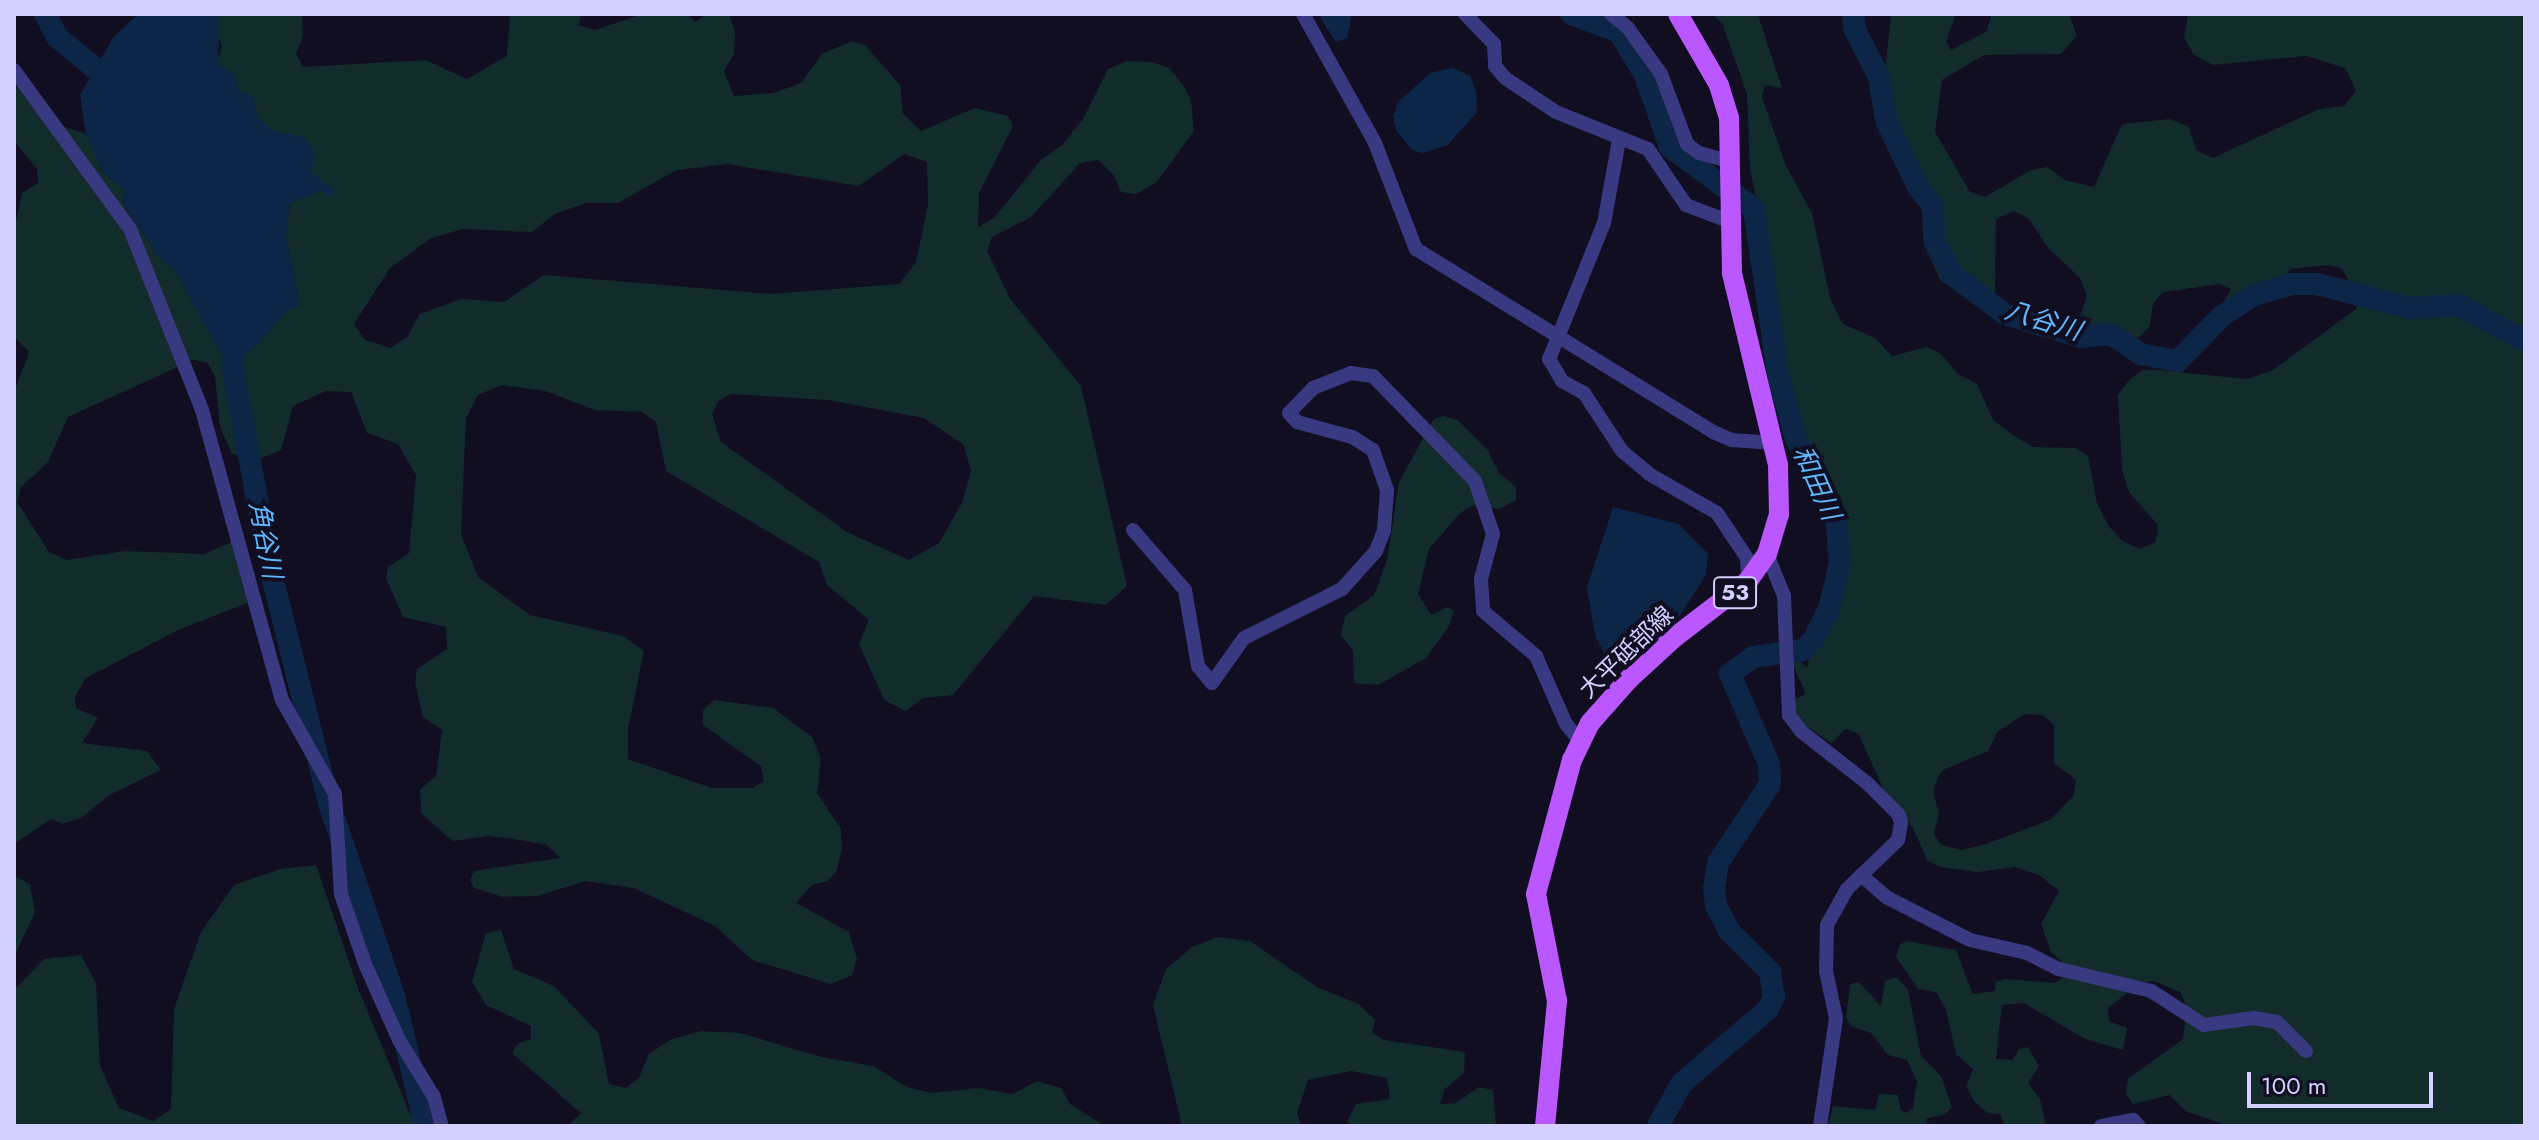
<!DOCTYPE html>
<meta charset="utf-8">
<style>
body{margin:0}
#map{position:relative;width:2539px;height:1140px;overflow:hidden;background:#110e22;font-family:Jost,"Noto Sans JP",sans-serif}
div>[style]{position:absolute}
.green>*{inset:0;background:#112c2a}
.water>*{inset:0;background:#0d2547}
.river>*{height:22px;margin:-11px;padding:0 11px;transform-origin:11px;border-radius:11px;background:#0d2547}
.street>*{height:14px;margin:-7px;padding:0 7px;transform-origin:7px;border-radius:7px;background:#393981}
.primary>*{height:20px;margin:-10px;padding:0 10px;transform-origin:10px;border-radius:10px;background:#bb57fe}
span{translate:-50% -50%;white-space:nowrap;text-align:center;line-height:1.15;-webkit-text-stroke:8px #110e22;paint-order:stroke}
.shield-label span{padding:2px 6px;background:#110e22;border:2px solid;border-radius:6px;-webkit-text-stroke-width:0}
.shield-label{font-size:22px;color:#d3cfff;font-weight:700}
.street-label{font-size:24px;color:#d3cfff}
.water-label{font-size:26px;color:#5eb9fe;font-style:italic}
.frame{position:absolute;inset:0;border:16px solid #d3cfff;pointer-events:none}
.scale{position:absolute;left:2247px;top:1072px;width:186px;height:36px;box-sizing:border-box;border:4px solid #d3cfff;border-top:0;padding-left:10px;font-size:24px;line-height:28px;white-space:nowrap;color:#d3cfff;-webkit-text-stroke:6px #110e22;paint-order:stroke}
</style>
<div id="map">
<div class="green">
<i style="clip-path:polygon(evenodd,220px 14px,302px 14px,303px 36px,296px 54px,303px 67px,425px 60px,467px 79px,507px 56px,510px 14px,582px 14px,578px 25px,595px 30px,643px 14px,688px 14px,695px 22px,707px 14px,729px 14px,735px 32px,734px 54px,724px 71px,734px 96px,773px 93px,801px 83px,822px 54px,852px 41px,865px 45px,900px 85px,903px 114px,921px 131px,975px 108px,1008px 116px,1013px 126px,979px 193px,978px 227px,994px 218px,1040px 161px,1062px 145px,1083px 119px,1108px 69px,1127px 61px,1152px 62px,1169px 68px,1183px 85px,1191px 100px,1194px 131px,1156px 183px,1136px 194px,1121px 192px,1114px 175px,1099px 160px,1080px 163px,1031px 217px,992px 237px,987px 251px,1011px 300px,1081px 386px,1127px 586px,1106px 605px,1034px 596px,953px 695px,923px 698px,906px 711px,884px 700px,859px 644px,869px 620px,827px 585px,819px 562px,666px 471px,656px 422px,642px 412px,595px 410px,545px 391px,502px 385px,478px 395px,466px 418px,461px 534px,478px 577px,530px 615px,623px 636px,644px 651px,628px 729px,628px 759px,712px 788px,752px 788px,764px 781px,761px 766px,703px 725px,703px 710px,714px 700px,773px 708px,812px 737px,821px 759px,817px 793px,841px 829px,842px 848px,837px 870px,828px 881px,812px 885px,796px 903px,849px 932px,857px 959px,852px 975px,831px 984px,752px 960px,715px 926px,634px 888px,585px 881px,537px 896px,503px 897px,474px 888px,470px 880px,474px 871px,560px 858px,547px 845px,515px 839px,489px 836px,453px 841px,421px 813px,420px 790px,436px 776px,442px 730px,423px 717px,415px 683px,417px 669px,447px 649px,446px 627px,403px 617px,386px 578px,388px 567px,409px 553px,416px 475px,398px 444px,367px 433px,351px 392px,326px 391px,293px 406px,281px 450px,257px 460px,232px 454px,220px 427px,215px 376px,207px 362px,193px 360px,68px 417px,48px 462px,21px 487px,17px 502px,49px 552px,67px 560px,125px 551px,204px 554px,232px 542px,246px 544px,258px 587px,252px 601px,178px 630px,86px 678px,75px 696px,76px 708px,98px 718px,82px 743px,147px 751px,161px 770px,109px 795px,81px 818px,62px 824px,51px 819px,14px 844px,14px 392px,29px 352px,14px 337px,14px 232px,22px 193px,38px 183px,37px 169px,14px 141px,14px 87px,30px 87px,64px 127px,86px 134px,104px 174px,125px 190px,123px 204px,159px 257px,176px 271px,219px 351px,232px 364px,258px 344px,286px 311px,300px 305px,286px 235px,290px 203px,321px 191px,311px 172px,258px 117px,252px 95px,239px 91px,234px 75px,217px 63px,222px 46px,217px 32px,220px 14px,904px 154px,927px 162px,928px 205px,916px 262px,899px 284px,770px 294px,544px 275px,504px 302px,461px 299px,420px 314px,407px 337px,390px 348px,365px 340px,354px 324px,390px 268px,431px 238px,463px 229px,532px 232px,555px 214px,586px 203px,618px 203px,677px 170px,727px 164px,859px 186px,904px 154px,220px 14px,731px 394px,828px 400px,924px 418px,963px 444px,971px 470px,962px 503px,939px 543px,909px 560px,847px 532px,721px 442px,712px 414px,718px 401px,731px 394px)"></i>
<i style="clip-path:polygon(evenodd,1713px 14px,1758px 15px,1782px 88px,1765px 85px,1762px 97px,1786px 166px,1812px 213px,1830px 298px,1843px 324px,1875px 338px,1892px 356px,1927px 347px,1941px 354px,1958px 374px,1977px 384px,1993px 420px,2013px 435px,2033px 447px,2075px 448px,2088px 456px,2097px 503px,2108px 525px,2122px 541px,2140px 549px,2155px 542px,2158px 532px,2157px 524px,2129px 492px,2122px 470px,2118px 395px,2130px 379px,2143px 370px,2158px 370px,2247px 379px,2273px 370px,2356px 309px,2358px 295px,2341px 268px,2328px 265px,2290px 269px,2275px 292px,2212px 330px,2212px 323px,2231px 289px,2220px 284px,2163px 292px,2153px 304px,2150px 326px,2140px 337px,2121px 342px,2022px 328px,2015px 321px,2034px 311px,2078px 322px,2087px 296px,2080px 278px,2048px 248px,2029px 219px,2014px 211px,1996px 219px,1995px 292px,1980px 299px,1964px 297px,1940px 280px,1925px 246px,1931px 210px,1917px 193px,1886px 126px,1883px 96px,1891px 14px,1956px 14px,1946px 41px,1951px 50px,1986px 32px,1992px 14px,2069px 14px,2077px 36px,2061px 54px,1984px 55px,1942px 80px,1935px 132px,1970px 192px,1985px 197px,2031px 170px,2048px 167px,2064px 180px,2094px 187px,2122px 124px,2170px 119px,2189px 127px,2196px 150px,2213px 158px,2319px 109px,2344px 106px,2356px 91px,2345px 68px,2306px 56px,2213px 65px,2194px 55px,2184px 38px,2188px 14px,2525px 14px,2525px 1126px,2230px 1126px,2187px 1112px,2170px 1095px,2133px 1104px,2126px 1095px,2128px 1079px,2183px 1039px,2187px 1007px,2180px 992px,2154px 981px,2140px 983px,2108px 1008px,2109px 1021px,2127px 1028px,2123px 1050px,2085px 1039px,2024px 1003px,2002px 1005px,1996px 1059px,2013px 1060px,2019px 1049px,2028px 1047px,2039px 1066px,2028px 1083px,2040px 1099px,2046px 1126px,2005px 1126px,2000px 1114px,1987px 1113px,1974px 1101px,1966px 1086px,1973px 1069px,1956px 1054px,1946px 1009px,1936px 992px,1918px 989px,1896px 957px,1900px 945px,1906px 941px,1956px 950px,1973px 994px,1995px 991px,1996px 982px,2004px 979px,2056px 983px,2063px 977px,2061px 961px,2051px 952px,2041px 924px,2059px 891px,2039px 875px,2015px 867px,1978px 872px,1940px 867px,1927px 860px,1913px 828px,1884px 790px,1858px 733px,1845px 729px,1832px 743px,1803px 724px,1795px 710px,1793px 700px,1806px 694px,1791px 660px,1795px 657px,1807px 668px,1810px 654px,1822px 644px,1823px 631px,1834px 619px,1844px 588px,1840px 516px,1805px 447px,1786px 387px,1775px 294px,1750px 168px,1747px 94px,1722px 23px,1713px 14px,2025px 714px,2043px 715px,2054px 725px,2054px 763px,2076px 780px,2074px 795px,2050px 820px,1986px 844px,1961px 850px,1941px 845px,1934px 834px,1939px 813px,1933px 792px,1938px 777px,1943px 770px,1988px 751px,1998px 731px,2025px 714px)"></i>
<i style="clip-path:polygon(1443px 416px,1457px 420px,1487px 449px,1499px 473px,1516px 487px,1516px 500px,1499px 509px,1474px 505px,1460px 513px,1429px 549px,1418px 594px,1431px 615px,1447px 607px,1454px 611px,1449px 626px,1426px 658px,1378px 685px,1354px 683px,1353px 651px,1341px 635px,1345px 616px,1374px 595px,1387px 560px,1399px 482px,1434px 419px)"></i>
<i style="clip-path:polygon(316px 865px,358px 988px,415px 1126px,14px 1126px,14px 990px,44px 959px,81px 955px,96px 983px,100px 1066px,119px 1108px,153px 1121px,171px 1109px,174px 1009px,201px 932px,234px 885px,280px 869px)"></i>
<i style="clip-path:polygon(14px 876px,30px 884px,35px 912px,14px 957px)"></i>
<i style="clip-path:polygon(501px 930px,514px 969px,554px 986px,599px 1034px,609px 1084px,626px 1088px,639px 1078px,649px 1054px,670px 1040px,700px 1031px,740px 1033px,821px 1057px,873px 1066px,907px 1087px,931px 1093px,979px 1088px,1012px 1094px,1037px 1081px,1061px 1088px,1070px 1104px,1104px 1126px,568px 1126px,581px 1113px,512px 1053px,519px 1043px,531px 1039px,531px 1026px,486px 1005px,472px 982px,486px 933px)"></i>
<i style="clip-path:polygon(1218px 937px,1250px 941px,1317px 987px,1359px 1004px,1375px 1020px,1372px 1032px,1383px 1040px,1465px 1052px,1464px 1073px,1444px 1090px,1440px 1104px,1456px 1103px,1479px 1087px,1493px 1090px,1496px 1126px,1354px 1126px,1347px 1122px,1356px 1104px,1390px 1099px,1387px 1078px,1351px 1071px,1308px 1080px,1297px 1113px,1301px 1126px,1182px 1126px,1153px 1005px,1166px 969px,1192px 947px)"></i>
<i style="clip-path:polygon(1897px 977px,1908px 990px,1921px 1056px,1941px 1076px,1952px 1107px,1944px 1115px,1927px 1118px,1926px 1123px,1950px 1126px,1828px 1126px,1833px 1106px,1875px 1110px,1879px 1094px,1898px 1095px,1901px 1110px,1907px 1113px,1913px 1108px,1917px 1081px,1907px 1060px,1888px 1055px,1871px 1033px,1851px 1026px,1846px 1018px,1850px 984px,1859px 982px,1881px 1006px,1885px 981px)"></i>
</div>
<div class="water">
<i style="clip-path:polygon(138px 14px,220px 14px,218px 63px,234px 75px,239px 91px,252px 95px,258px 117px,273px 131px,304px 137px,316px 153px,311px 172px,333px 189px,333px 197px,321px 191px,290px 203px,286px 235px,300px 305px,286px 311px,258px 344px,232px 364px,219px 351px,176px 272px,159px 257px,123px 204px,125px 190px,104px 174px,86px 134px,80px 95px,113px 38px)"></i>
<i style="clip-path:polygon(1318px 14px,1352px 14px,1347px 38px,1336px 42px)"></i>
<i style="clip-path:polygon(1453px 68px,1470px 76px,1477px 94px,1476px 113px,1448px 145px,1422px 153px,1412px 150px,1396px 130px,1393px 116px,1399px 101px,1430px 73px)"></i>
<i style="clip-path:polygon(1613px 507px,1679px 524px,1708px 554px,1706px 575px,1672px 628px,1623px 665px,1610px 664px,1595px 635px,1587px 587px)"></i>
</div>
<div class="river">
<i style="left:45px;top:14px;width:26px;rotate:62deg"></i>
<i style="left:57px;top:37px;width:74px;rotate:39.5deg"></i>
<i style="left:1571px;top:14px;width:51px;rotate:20.6deg"></i>
<i style="left:1619px;top:32px;width:50px;rotate:58.8deg"></i>
<i style="left:1645px;top:75px;width:76px;rotate:70.9deg"></i>
<i style="left:1670px;top:147px;width:104px;rotate:36.4deg"></i>
<i style="left:1754px;top:209px;width:166px;rotate:81.7deg"></i>
<i style="left:1778px;top:373px;width:68px;rotate:74.7deg"></i>
<i style="left:1796px;top:439px;width:87px;rotate:62.5deg"></i>
<i style="left:1836px;top:516px;width:47px;rotate:85.1deg"></i>
<i style="left:1840px;top:563px;width:47px;rotate:103.4deg"></i>
<i style="left:1829px;top:609px;width:35px;rotate:117deg"></i>
<i style="left:1813px;top:640px;width:14px;rotate:135deg"></i>
<i style="left:1803px;top:650px;width:50px;rotate:172deg"></i>
<i style="left:1753px;top:657px;width:29px;rotate:144deg"></i>
<i style="left:1730px;top:674px;width:98px;rotate:66.6deg"></i>
<i style="left:1769px;top:764px;width:20px;rotate:87deg"></i>
<i style="left:1770px;top:784px;width:95px;rotate:123.4deg"></i>
<i style="left:1718px;top:863px;width:24px;rotate:99deg"></i>
<i style="left:1714px;top:887px;width:19px;rotate:84deg"></i>
<i style="left:1716px;top:906px;width:30px;rotate:62deg"></i>
<i style="left:1730px;top:932px;width:57px;rotate:45deg"></i>
<i style="left:1770px;top:972px;width:25px;rotate:81deg"></i>
<i style="left:1774px;top:997px;width:15px;rotate:118deg"></i>
<i style="left:1767px;top:1010px;width:113px;rotate:139.3deg"></i>
<i style="left:1681px;top:1084px;width:48px;rotate:118.7deg"></i>
<i style="left:1853px;top:14px;width:16px;rotate:83deg"></i>
<i style="left:1855px;top:30px;width:53px;rotate:62.9deg"></i>
<i style="left:1879px;top:77px;width:44px;rotate:80.8deg"></i>
<i style="left:1886px;top:120px;width:74px;rotate:64.5deg"></i>
<i style="left:1918px;top:187px;width:24px;rotate:52deg"></i>
<i style="left:1933px;top:206px;width:34px;rotate:88deg"></i>
<i style="left:1934px;top:240px;width:40px;rotate:62deg"></i>
<i style="left:1953px;top:275px;width:65px;rotate:36.9deg"></i>
<i style="left:2005px;top:314px;width:79px;rotate:16.8deg"></i>
<i style="left:2081px;top:337px;width:30px;rotate:-6deg"></i>
<i style="left:2111px;top:334px;width:36px;rotate:34deg"></i>
<i style="left:2141px;top:354px;width:38px;rotate:11deg"></i>
<i style="left:2178px;top:361px;width:63px;rotate:-45.6deg"></i>
<i style="left:2222px;top:316px;width:36px;rotate:-34deg"></i>
<i style="left:2252px;top:296px;width:41px;rotate:-17.1deg"></i>
<i style="left:2291px;top:284px;width:26px"></i>
<i style="left:2317px;top:284px;width:95px;rotate:14.6deg"></i>
<i style="left:2409px;top:308px;width:50px;rotate:-3.4deg"></i>
<i style="left:2459px;top:305px;width:75px;rotate:28.6deg"></i>
<i style="left:232px;top:336px;width:28px;rotate:90deg"></i>
<i style="left:232px;top:364px;width:203px;rotate:79.5deg"></i>
<i style="left:269px;top:564px;width:250px;rotate:75.9deg"></i>
<i style="left:330px;top:806px;width:200px;rotate:71.3deg"></i>
<i style="left:394px;top:995px;width:135px;rotate:76.7deg"></i>
</div>
<div class="street">
<i style="left:1303px;top:14px;width:148px;rotate:60.8deg"></i>
<i style="left:1375px;top:143px;width:114px;rotate:68.9deg"></i>
<i style="left:1416px;top:249px;width:349px;rotate:31.6deg"></i>
<i style="left:1713px;top:432px;width:21px;rotate:23deg"></i>
<i style="left:1732px;top:440px;width:42px;rotate:4.1deg"></i>
<i style="left:1465px;top:14px;width:42px;rotate:46deg"></i>
<i style="left:1494px;top:44px;width:22px;rotate:87deg"></i>
<i style="left:1495px;top:66px;width:16px;rotate:50deg"></i>
<i style="left:1505px;top:78px;width:61px;rotate:33.7deg"></i>
<i style="left:1556px;top:112px;width:99px;rotate:21.9deg"></i>
<i style="left:1648px;top:149px;width:68px;rotate:55.8deg"></i>
<i style="left:1686px;top:205px;width:45px;rotate:20.9deg"></i>
<i style="left:1611px;top:14px;width:22px;rotate:39deg"></i>
<i style="left:1628px;top:28px;width:57px;rotate:54.3deg"></i>
<i style="left:1661px;top:74px;width:75px;rotate:69.6deg"></i>
<i style="left:1687px;top:144px;width:15px;rotate:37deg"></i>
<i style="left:1699px;top:153px;width:31px;rotate:15deg"></i>
<i style="left:14px;top:70px;width:197px;rotate:53.9deg"></i>
<i style="left:130px;top:229px;width:195px;rotate:68.3deg"></i>
<i style="left:202px;top:410px;width:301px;rotate:74.6deg"></i>
<i style="left:282px;top:700px;width:108px;rotate:60.6deg"></i>
<i style="left:335px;top:794px;width:100px;rotate:86.6deg"></i>
<i style="left:341px;top:894px;width:74px;rotate:71.1deg"></i>
<i style="left:365px;top:964px;width:83px;rotate:65.9deg"></i>
<i style="left:399px;top:1040px;width:67px;rotate:58.4deg"></i>
<i style="left:434px;top:1097px;width:30px;rotate:75deg"></i>
<i style="left:1619px;top:140px;width:84px;rotate:100.2deg"></i>
<i style="left:1604px;top:223px;width:147px;rotate:112deg"></i>
<i style="left:1549px;top:359px;width:26px;rotate:59deg"></i>
<i style="left:1562px;top:381px;width:25px;rotate:29deg"></i>
<i style="left:1584px;top:393px;width:69px;rotate:56.8deg"></i>
<i style="left:1622px;top:451px;width:35px;rotate:40deg"></i>
<i style="left:1649px;top:474px;width:78px;rotate:29.8deg"></i>
<i style="left:1717px;top:513px;width:54px;rotate:56.3deg"></i>
<i style="left:1747px;top:558px;width:22px;rotate:87deg"></i>
<i style="left:1133px;top:530px;width:79px;rotate:49.1deg"></i>
<i style="left:1185px;top:590px;width:77px;rotate:80.3deg"></i>
<i style="left:1198px;top:666px;width:22px;rotate:51deg"></i>
<i style="left:1212px;top:683px;width:55px;rotate:-54.6deg"></i>
<i style="left:1244px;top:638px;width:110px;rotate:-26.6deg"></i>
<i style="left:1342px;top:589px;width:51px;rotate:-48.2deg"></i>
<i style="left:1376px;top:551px;width:22px;rotate:-69deg"></i>
<i style="left:1384px;top:530px;width:40px;rotate:-85.7deg"></i>
<i style="left:1387px;top:490px;width:42px;rotate:-109.3deg"></i>
<i style="left:1373px;top:450px;width:25px;rotate:-148deg"></i>
<i style="left:1352px;top:437px;width:57px;rotate:-164.7deg"></i>
<i style="left:1297px;top:422px;width:12px;rotate:-132deg"></i>
<i style="left:1289px;top:413px;width:35px;rotate:-46deg"></i>
<i style="left:1313px;top:388px;width:41px;rotate:-21.5deg"></i>
<i style="left:1351px;top:373px;width:22px;rotate:8deg"></i>
<i style="left:1373px;top:376px;width:146px;rotate:45.8deg"></i>
<i style="left:1475px;top:481px;width:56px;rotate:71.2deg"></i>
<i style="left:1493px;top:534px;width:47px;rotate:104.9deg"></i>
<i style="left:1481px;top:579px;width:32px;rotate:86deg"></i>
<i style="left:1483px;top:611px;width:70px;rotate:40.3deg"></i>
<i style="left:1536px;top:656px;width:74px;rotate:66.2deg"></i>
<i style="left:1566px;top:724px;width:22px;rotate:51deg"></i>
<i style="left:1767px;top:554px;width:45px;rotate:68deg"></i>
<i style="left:1784px;top:596px;width:119px;rotate:87.6deg"></i>
<i style="left:1789px;top:715px;width:21px;rotate:53deg"></i>
<i style="left:1802px;top:732px;width:83px;rotate:38.1deg"></i>
<i style="left:1867px;top:783px;width:45px;rotate:45deg"></i>
<i style="left:1899px;top:815px;width:8px;rotate:76deg"></i>
<i style="left:1901px;top:823px;width:17px;rotate:100deg"></i>
<i style="left:1898px;top:840px;width:71px;rotate:136.1deg"></i>
<i style="left:1847px;top:889px;width:41px;rotate:119.1deg"></i>
<i style="left:1827px;top:925px;width:46px;rotate:91.2deg"></i>
<i style="left:1826px;top:971px;width:48px;rotate:78deg"></i>
<i style="left:1836px;top:1018px;width:109px;rotate:98.4deg"></i>
<i style="left:1861px;top:875px;width:33px;rotate:41deg"></i>
<i style="left:1886px;top:897px;width:94px;rotate:27.1deg"></i>
<i style="left:1970px;top:940px;width:58px;rotate:12.8deg"></i>
<i style="left:2027px;top:953px;width:36px;rotate:27deg"></i>
<i style="left:2059px;top:969px;width:95px;rotate:13.4deg"></i>
<i style="left:2151px;top:991px;width:63px;rotate:32.7deg"></i>
<i style="left:2204px;top:1025px;width:50px;rotate:-8deg"></i>
<i style="left:2254px;top:1018px;width:23px;rotate:10deg"></i>
<i style="left:2277px;top:1022px;width:41px;rotate:45deg"></i>
<i style="left:2101px;top:1126px;width:33px;rotate:-11deg"></i>
<i style="left:2133px;top:1120px;width:8px;rotate:45deg"></i>
</div>
<div class="primary">
<i style="left:1545px;top:1126px;width:126px;rotate:-84.5deg"></i>
<i style="left:1557px;top:1001px;width:109px;rotate:-101.1deg"></i>
<i style="left:1536px;top:894px;width:139px;rotate:-75deg"></i>
<i style="left:1572px;top:760px;width:41px;rotate:-64.1deg"></i>
<i style="left:1590px;top:723px;width:59px;rotate:-48.4deg"></i>
<i style="left:1629px;top:679px;width:62px;rotate:-42.4deg"></i>
<i style="left:1675px;top:637px;width:92px;rotate:-37.5deg"></i>
<i style="left:1748px;top:581px;width:33px;rotate:-55deg"></i>
<i style="left:1767px;top:554px;width:42px;rotate:-73.3deg"></i>
<i style="left:1779px;top:514px;width:49px;rotate:-91.2deg"></i>
<i style="left:1778px;top:465px;width:197px;rotate:-103.5deg"></i>
<i style="left:1732px;top:273px;width:155px;rotate:-91.1deg"></i>
<i style="left:1729px;top:118px;width:34px;rotate:-107deg"></i>
<i style="left:1719px;top:85px;width:82px;rotate:-120deg"></i>
</div>
<div class="shield-label">
<span style="left:1735px;top:593px">53</span>
</div>
<div class="street-label">
<span style="left:1626px;top:652px;rotate:-44deg">大平砥部線</span>
</div>
<div class="water-label">
<span style="left:2043px;top:321px;rotate:17deg">八谷川</span>
<span style="left:1816px;top:483px;rotate:66deg">和田川</span>
<span style="left:265px;top:540px;rotate:79deg">角谷川</span>
</div>
<div class="frame"></div>
<div class="scale">100 m</div>
</div>
